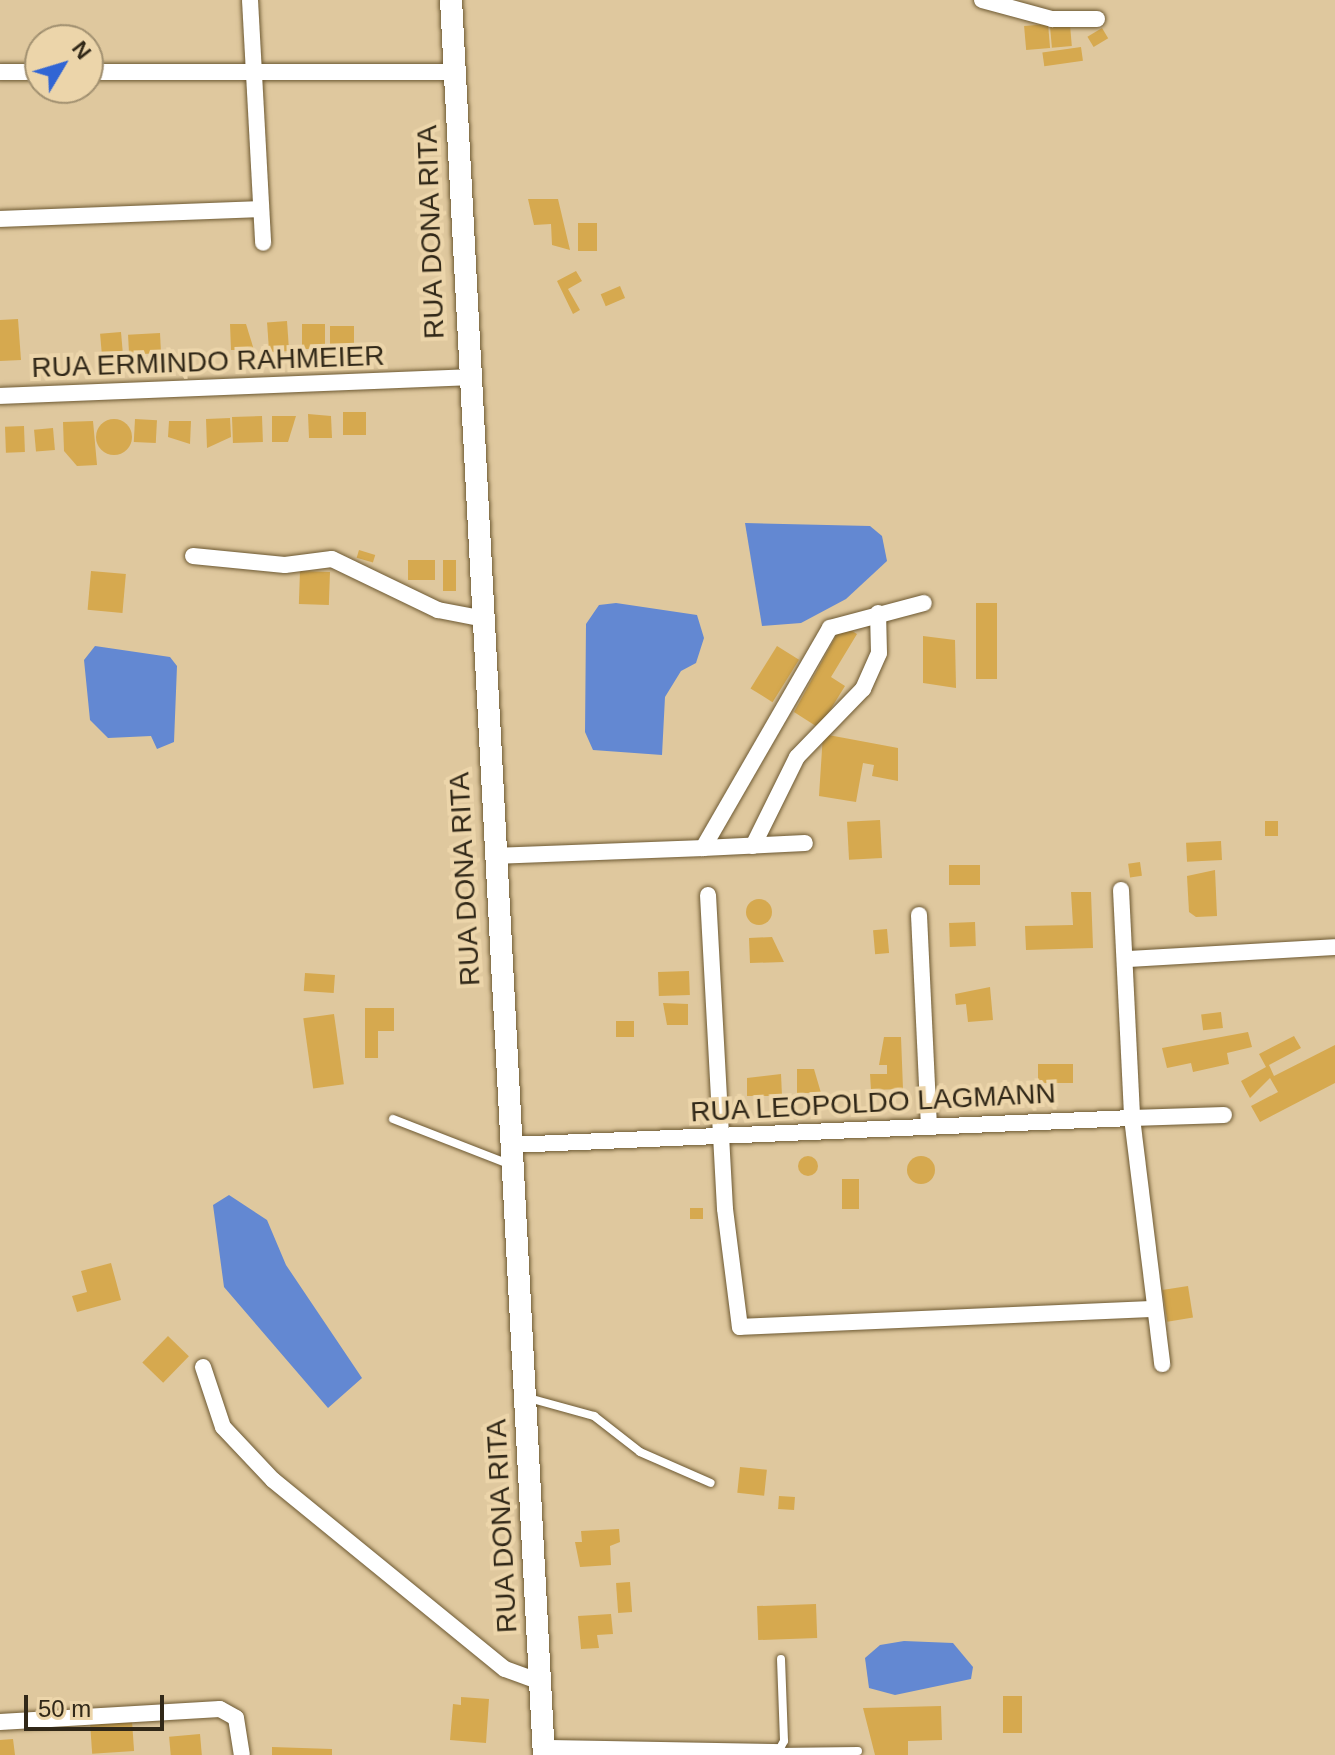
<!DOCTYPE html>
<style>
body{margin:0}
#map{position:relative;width:1335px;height:1755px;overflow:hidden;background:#dfc89e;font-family:Arial,sans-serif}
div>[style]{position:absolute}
.water>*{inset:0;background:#6388d2}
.building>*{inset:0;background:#d6a94f;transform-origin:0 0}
.round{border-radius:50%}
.roads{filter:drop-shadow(0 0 2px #6d5932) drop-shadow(0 0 2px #6d5932)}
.service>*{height:8px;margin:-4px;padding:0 4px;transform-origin:4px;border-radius:4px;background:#fff}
.minor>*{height:16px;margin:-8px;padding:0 8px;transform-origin:8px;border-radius:8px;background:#fff}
.secondary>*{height:22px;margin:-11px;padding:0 11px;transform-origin:11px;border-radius:11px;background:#fff}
span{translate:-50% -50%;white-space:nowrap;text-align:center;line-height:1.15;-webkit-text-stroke:8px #ecd5aa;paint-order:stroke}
.street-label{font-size:28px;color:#312818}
.north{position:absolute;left:24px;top:24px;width:80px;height:80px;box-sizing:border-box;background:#ecd5aa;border:2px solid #a19070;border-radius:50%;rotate:52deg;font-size:22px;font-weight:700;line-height:32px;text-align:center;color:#312818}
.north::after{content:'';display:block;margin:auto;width:28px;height:36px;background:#3165d4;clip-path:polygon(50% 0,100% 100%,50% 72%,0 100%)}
.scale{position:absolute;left:24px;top:1695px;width:140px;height:36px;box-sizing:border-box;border:4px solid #312818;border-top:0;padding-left:10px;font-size:24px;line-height:28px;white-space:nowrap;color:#312818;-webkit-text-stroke:6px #ecd5aa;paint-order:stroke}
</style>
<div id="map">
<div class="water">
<i style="clip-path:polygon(745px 523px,870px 526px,882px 536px,887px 561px,846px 599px,801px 623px,762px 626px)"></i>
<i style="clip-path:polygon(616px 603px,697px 615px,704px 638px,696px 663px,681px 671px,665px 697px,662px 755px,593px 750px,585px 732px,586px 624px,599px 605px)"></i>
<i style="clip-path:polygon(95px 646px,170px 657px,177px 666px,174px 742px,157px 749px,151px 736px,108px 738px,90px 720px,84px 660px)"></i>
<i style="clip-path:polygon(229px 1195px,267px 1220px,286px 1265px,362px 1378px,328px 1408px,224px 1287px,213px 1205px)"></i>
<i style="clip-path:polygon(904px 1641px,953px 1643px,973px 1667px,971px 1679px,895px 1695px,869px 1688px,865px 1658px,880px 1645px)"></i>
</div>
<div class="building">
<i style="left:1048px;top:24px;width:24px;height:24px;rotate:85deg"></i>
<i style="left:1070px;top:25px;width:21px;height:20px;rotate:85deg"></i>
<i style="left:1102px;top:28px;width:12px;height:17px;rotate:59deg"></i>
<i style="left:1081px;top:47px;width:14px;height:39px;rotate:82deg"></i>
<i style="clip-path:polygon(528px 199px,558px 199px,570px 250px,552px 245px,551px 224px,534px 225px)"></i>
<i style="left:578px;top:223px;width:19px;height:28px"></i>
<i style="clip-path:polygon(576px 271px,582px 281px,568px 289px,580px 310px,573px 314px,557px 281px)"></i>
<i style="left:620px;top:286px;width:13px;height:21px;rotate:67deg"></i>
<i style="clip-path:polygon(18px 319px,21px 360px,0 361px,0 320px)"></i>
<i style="left:287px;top:321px;width:30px;height:20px;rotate:86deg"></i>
<i style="clip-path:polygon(230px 324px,246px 324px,254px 350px,231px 350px)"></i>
<i style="left:302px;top:324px;width:23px;height:25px"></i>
<i style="clip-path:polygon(330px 326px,354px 326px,354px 346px,330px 350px)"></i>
<i style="left:121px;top:332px;width:24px;height:21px;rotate:85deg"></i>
<i style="left:160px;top:333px;width:20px;height:32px;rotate:87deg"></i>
<i style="left:366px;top:412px;width:23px;height:23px;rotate:90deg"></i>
<i style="clip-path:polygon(308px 414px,331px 416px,332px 438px,309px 438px)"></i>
<i style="left:262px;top:416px;width:26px;height:30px;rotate:88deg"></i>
<i style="clip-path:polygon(272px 416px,296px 416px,288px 442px,272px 442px)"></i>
<i style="clip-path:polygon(230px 418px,231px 437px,207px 448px,206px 419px)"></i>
<i class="round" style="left:96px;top:419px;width:36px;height:36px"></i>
<i style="left:135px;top:419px;width:22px;height:23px;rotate:3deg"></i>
<i style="clip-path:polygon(93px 421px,97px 465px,77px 466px,64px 451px,63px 422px)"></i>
<i style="clip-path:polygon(169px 421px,191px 421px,190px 444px,168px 437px)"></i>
<i style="left:24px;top:426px;width:26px;height:19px;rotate:88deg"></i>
<i style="left:53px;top:428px;width:22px;height:19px;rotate:85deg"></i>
<i style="left:359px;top:550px;width:17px;height:8px;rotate:17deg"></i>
<i style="left:408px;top:560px;width:27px;height:20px"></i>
<i style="left:443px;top:560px;width:13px;height:31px"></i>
<i style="left:91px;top:571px;width:35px;height:39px;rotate:5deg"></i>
<i style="left:300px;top:571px;width:30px;height:33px;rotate:2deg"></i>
<i style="left:976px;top:603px;width:21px;height:76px"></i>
<i style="clip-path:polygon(842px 625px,857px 634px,831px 677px,845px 686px,819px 728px,794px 712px)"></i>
<i style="clip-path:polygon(923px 636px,955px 640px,956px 688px,923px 683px)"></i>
<i style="left:777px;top:646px;width:26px;height:50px;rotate:32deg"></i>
<i style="clip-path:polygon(823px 734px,898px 748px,898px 781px,872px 776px,874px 765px,863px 763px,856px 802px,819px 796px)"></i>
<i style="left:880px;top:820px;width:38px;height:33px;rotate:87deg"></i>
<i style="left:1265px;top:821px;width:13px;height:15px"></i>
<i style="left:1221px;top:841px;width:19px;height:35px;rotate:87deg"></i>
<i style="left:1140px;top:862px;width:14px;height:12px;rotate:82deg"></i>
<i style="left:949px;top:865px;width:31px;height:20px"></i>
<i style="clip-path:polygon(1215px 870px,1217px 916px,1196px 917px,1189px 912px,1187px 876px)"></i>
<i style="clip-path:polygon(1071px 892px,1091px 892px,1093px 948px,1026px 950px,1025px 926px,1073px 925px)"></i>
<i class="round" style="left:746px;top:899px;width:26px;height:26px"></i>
<i style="left:975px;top:922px;width:24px;height:26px;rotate:88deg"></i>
<i style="left:887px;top:929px;width:24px;height:14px;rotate:85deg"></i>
<i style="clip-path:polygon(772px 937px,784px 962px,750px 963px,749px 938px)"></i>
<i style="left:689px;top:971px;width:24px;height:31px;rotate:88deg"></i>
<i style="left:305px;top:973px;width:30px;height:18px;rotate:4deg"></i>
<i style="clip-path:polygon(990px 987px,993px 1020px,968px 1022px,966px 1004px,956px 1005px,955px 994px)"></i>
<i style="clip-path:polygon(663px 1003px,688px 1004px,688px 1025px,667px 1025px)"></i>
<i style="clip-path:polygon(365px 1008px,394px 1008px,394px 1031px,378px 1031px,378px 1058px,365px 1058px)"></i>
<i style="left:1221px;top:1012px;width:16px;height:20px;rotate:83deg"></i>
<i style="left:334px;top:1014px;width:71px;height:31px;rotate:82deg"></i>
<i style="left:616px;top:1021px;width:18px;height:16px"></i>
<i style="clip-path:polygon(1248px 1032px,1252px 1047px,1227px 1053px,1229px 1064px,1193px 1072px,1191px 1063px,1167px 1068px,1162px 1048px)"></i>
<i style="clip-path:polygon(1294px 1036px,1301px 1048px,1269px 1065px,1274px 1076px,1335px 1045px,1335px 1083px,1260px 1122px,1251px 1106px,1278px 1092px,1270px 1078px,1250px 1098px,1241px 1081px,1266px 1067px,1259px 1054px)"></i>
<i style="clip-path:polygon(884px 1037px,901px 1037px,903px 1089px,871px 1090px,870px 1074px,887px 1074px,887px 1065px,879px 1065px)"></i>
<i style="left:1038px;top:1064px;width:35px;height:19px"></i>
<i style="clip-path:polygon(797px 1069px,814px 1069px,821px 1093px,797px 1093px)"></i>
<i style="clip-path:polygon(781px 1074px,782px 1096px,747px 1096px,747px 1078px)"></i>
<i class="round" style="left:798px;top:1156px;width:20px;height:20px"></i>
<i class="round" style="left:907px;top:1156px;width:28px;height:28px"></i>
<i style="left:842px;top:1179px;width:17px;height:30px"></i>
<i style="left:703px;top:1208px;width:11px;height:13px;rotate:90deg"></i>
<i style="clip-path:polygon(111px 1263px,121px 1300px,77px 1312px,72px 1296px,87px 1292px,81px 1271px)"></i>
<i style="left:1188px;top:1286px;width:32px;height:26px;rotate:81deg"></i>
<i style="left:168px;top:1336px;width:29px;height:37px;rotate:44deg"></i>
<i style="left:740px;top:1467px;width:27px;height:26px;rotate:6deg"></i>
<i style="left:779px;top:1496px;width:16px;height:13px;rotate:4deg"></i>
<i style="clip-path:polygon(619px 1529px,620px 1542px,610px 1546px,611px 1565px,580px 1567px,575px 1542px,582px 1542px,581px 1531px)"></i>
<i style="left:630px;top:1582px;width:30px;height:14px;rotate:86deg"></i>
<i style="left:816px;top:1604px;width:34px;height:59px;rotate:88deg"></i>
<i style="clip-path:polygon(611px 1614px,613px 1634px,597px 1635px,599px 1648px,581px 1649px,578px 1616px)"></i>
<i style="left:1003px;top:1696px;width:19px;height:37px"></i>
<i style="clip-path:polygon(461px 1697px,489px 1699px,486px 1743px,450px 1740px,453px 1704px,461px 1705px)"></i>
<i style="clip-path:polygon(941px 1706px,942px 1740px,908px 1741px,908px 1755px,875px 1755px,863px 1708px)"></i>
<i style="left:132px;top:1721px;width:30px;height:42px;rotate:86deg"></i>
<i style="left:200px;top:1734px;width:21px;height:31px;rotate:85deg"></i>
<i style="clip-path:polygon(13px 1739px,15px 1755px,0 1755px,0 1740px)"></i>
<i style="clip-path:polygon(272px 1747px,332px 1749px,332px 1755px,272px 1755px)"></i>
</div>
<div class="roads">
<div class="service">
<i style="left:393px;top:1119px;width:127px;rotate:21.3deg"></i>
<i style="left:525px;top:1397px;width:72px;rotate:15.4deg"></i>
<i style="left:594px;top:1416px;width:58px;rotate:38deg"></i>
<i style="left:640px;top:1452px;width:77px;rotate:23.6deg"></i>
<i style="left:781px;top:1659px;width:82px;rotate:87.9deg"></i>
<i style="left:784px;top:1741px;width:13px;rotate:119deg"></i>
<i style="left:778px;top:1752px;width:80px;rotate:-0.7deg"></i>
</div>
<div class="minor">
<i style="left:250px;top:0;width:243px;rotate:86.9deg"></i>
<i style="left:982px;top:0;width:73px;rotate:15.2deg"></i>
<i style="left:1052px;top:19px;width:45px"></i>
<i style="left:0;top:72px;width:40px"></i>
<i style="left:88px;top:72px;width:367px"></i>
<i style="left:0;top:219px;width:261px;rotate:-2.2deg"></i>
<i style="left:0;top:396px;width:466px;rotate:-2.3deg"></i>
<i style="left:193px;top:556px;width:92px;rotate:5.6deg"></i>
<i style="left:285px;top:565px;width:47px;rotate:-7.3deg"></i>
<i style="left:332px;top:559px;width:118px;rotate:25.7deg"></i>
<i style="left:438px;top:610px;width:43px;rotate:10.8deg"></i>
<i style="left:753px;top:846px;width:99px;rotate:-63.7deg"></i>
<i style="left:797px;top:757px;width:95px;rotate:-45.9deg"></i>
<i style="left:863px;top:689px;width:39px;rotate:-66deg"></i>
<i style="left:879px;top:653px;width:40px;rotate:-91.4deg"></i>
<i style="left:703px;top:848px;width:102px;rotate:-2.8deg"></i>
<i style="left:494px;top:856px;width:209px;rotate:-2.2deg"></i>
<i style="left:703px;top:848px;width:254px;rotate:-60deg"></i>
<i style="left:830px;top:628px;width:97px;rotate:-14.9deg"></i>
<i style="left:1121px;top:890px;width:228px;rotate:87.2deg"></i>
<i style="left:1132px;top:1118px;width:92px;rotate:-1.9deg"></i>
<i style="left:708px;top:895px;width:314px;rotate:86.9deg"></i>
<i style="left:725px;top:1209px;width:119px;rotate:82.8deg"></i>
<i style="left:740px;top:1327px;width:415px;rotate:-2.5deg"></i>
<i style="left:919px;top:915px;width:209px;rotate:87.3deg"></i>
<i style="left:1128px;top:959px;width:207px;rotate:-3.3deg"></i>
<i style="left:511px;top:1145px;width:622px;rotate:-2.49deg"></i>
<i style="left:1132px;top:1118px;width:248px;rotate:83deg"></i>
<i style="left:203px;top:1367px;width:63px;rotate:71.6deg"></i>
<i style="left:223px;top:1427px;width:73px;rotate:46.7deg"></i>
<i style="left:273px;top:1480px;width:299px;rotate:39.2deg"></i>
<i style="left:505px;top:1669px;width:38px;rotate:20deg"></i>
<i style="left:0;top:1722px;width:220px;rotate:-3.4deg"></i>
<i style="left:220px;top:1709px;width:18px;rotate:29deg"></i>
<i style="left:236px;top:1718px;width:37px;rotate:81deg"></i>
<i style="left:544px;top:1748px;width:234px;rotate:1deg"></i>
</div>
<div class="secondary">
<i style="left:451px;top:0;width:1757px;rotate:86.97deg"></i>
</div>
</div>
<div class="street-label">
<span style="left:431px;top:232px;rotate:-92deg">RUA DONA RITA</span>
<span style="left:208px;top:362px;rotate:-2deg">RUA ERMINDO RAHMEIER</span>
<span style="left:465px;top:879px;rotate:-93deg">RUA DONA RITA</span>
<span style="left:873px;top:1103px;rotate:-3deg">RUA LEOPOLDO LAGMANN</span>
<span style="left:502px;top:1526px;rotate:-93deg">RUA DONA RITA</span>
</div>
<div class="north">N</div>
<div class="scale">50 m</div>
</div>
